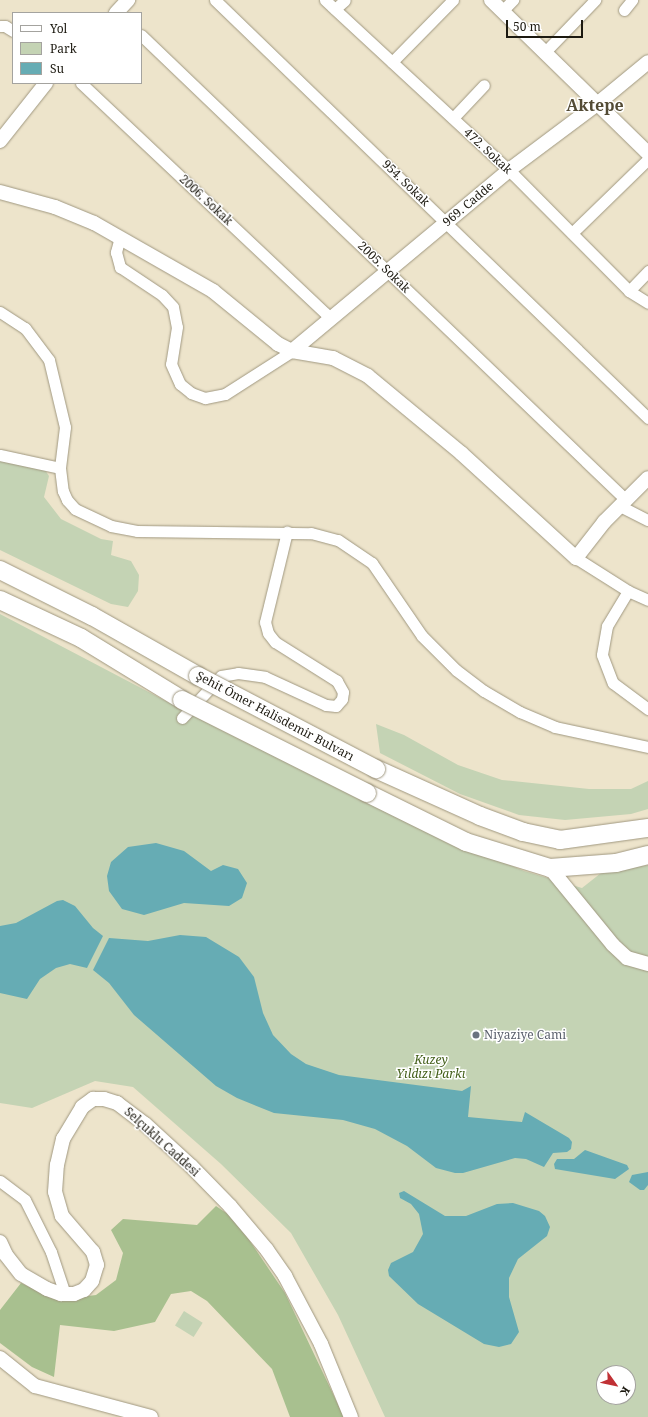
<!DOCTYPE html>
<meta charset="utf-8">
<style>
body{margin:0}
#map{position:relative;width:648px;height:1417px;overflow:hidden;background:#ede4cb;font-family:"Noto Serif",serif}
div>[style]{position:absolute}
.green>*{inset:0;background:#c4d3b4;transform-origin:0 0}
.forest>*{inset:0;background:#a8c08f}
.water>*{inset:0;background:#66acb4}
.roads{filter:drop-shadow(0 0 1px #a09880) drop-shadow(0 0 1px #a09880)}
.minor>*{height:11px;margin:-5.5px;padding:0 5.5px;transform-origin:5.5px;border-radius:5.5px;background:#fff}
.tertiary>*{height:14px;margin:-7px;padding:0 7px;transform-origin:7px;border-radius:7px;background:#fff}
.trunk>*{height:18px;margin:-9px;padding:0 9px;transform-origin:9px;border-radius:9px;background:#fff}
.bridges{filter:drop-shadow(0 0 1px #a09880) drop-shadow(0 0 1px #a09880)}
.trunk-bridge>*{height:18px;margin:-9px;padding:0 9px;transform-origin:9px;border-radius:9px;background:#fff}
.dots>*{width:11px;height:11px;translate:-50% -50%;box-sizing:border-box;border:2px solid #fff;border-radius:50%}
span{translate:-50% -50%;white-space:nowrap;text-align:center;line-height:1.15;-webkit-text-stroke:3px #fff;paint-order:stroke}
.street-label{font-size:12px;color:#1c1910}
.worship-label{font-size:12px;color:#5b616d}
.left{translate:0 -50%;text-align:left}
.park-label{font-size:12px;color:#435f1a;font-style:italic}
.district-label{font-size:16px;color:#534b35;font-weight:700}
.legend{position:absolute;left:12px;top:12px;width:130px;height:72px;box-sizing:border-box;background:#fff;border:1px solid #a4a39f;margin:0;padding:5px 7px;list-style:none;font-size:12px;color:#1c1910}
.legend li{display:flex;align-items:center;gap:8px;height:20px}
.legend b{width:20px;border:1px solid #a4a39f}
.north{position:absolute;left:596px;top:1365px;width:40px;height:40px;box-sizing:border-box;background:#fff;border:1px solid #a4a39f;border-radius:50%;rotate:123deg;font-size:11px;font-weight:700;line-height:16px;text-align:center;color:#1c1910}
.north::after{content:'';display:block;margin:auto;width:14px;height:18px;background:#c03135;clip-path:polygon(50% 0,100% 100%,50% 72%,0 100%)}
.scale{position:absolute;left:506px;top:20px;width:77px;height:18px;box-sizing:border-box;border:2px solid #1c1910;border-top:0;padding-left:5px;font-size:12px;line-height:14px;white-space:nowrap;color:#1c1910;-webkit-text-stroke:3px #fff;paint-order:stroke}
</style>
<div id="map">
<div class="green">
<i style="clip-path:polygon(0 461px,43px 467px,49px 476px,44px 497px,61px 519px,101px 539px,113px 541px,111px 555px,131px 561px,139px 575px,138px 591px,128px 607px,111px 604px,0 550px)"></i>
<i style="clip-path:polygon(evenodd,0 614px,223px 731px,438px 835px,524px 871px,582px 888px,601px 873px,648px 865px,648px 1417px,385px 1417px,338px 1315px,291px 1233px,221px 1164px,133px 1087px,95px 1081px,32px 1108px,0 1103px,0 614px,604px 1373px,628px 1373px,628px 1397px,604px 1397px,604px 1373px)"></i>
<i style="clip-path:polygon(376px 724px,404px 735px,458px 765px,502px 780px,589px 789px,631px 789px,648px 781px,648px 809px,631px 814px,565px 820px,519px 815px,460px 794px,380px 753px)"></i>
<i style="left:184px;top:1311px;width:22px;height:17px;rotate:32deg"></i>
</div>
<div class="forest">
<i style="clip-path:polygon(216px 1206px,235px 1219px,285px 1293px,344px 1417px,290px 1417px,272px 1369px,207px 1301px,191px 1291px,171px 1294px,155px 1322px,114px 1331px,60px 1325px,54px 1377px,32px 1367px,0 1343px,0 1310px,21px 1283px,58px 1300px,96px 1295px,116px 1280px,123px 1253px,111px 1230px,123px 1219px,197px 1225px)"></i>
</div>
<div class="water">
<i style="clip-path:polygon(156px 843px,184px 851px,211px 871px,223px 865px,238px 869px,247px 883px,242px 898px,229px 906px,184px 903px,144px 915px,122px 909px,109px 891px,107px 876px,111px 862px,128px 847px)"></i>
<i style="clip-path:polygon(63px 900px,75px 906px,93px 928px,103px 936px,87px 968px,70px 964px,56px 968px,40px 979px,27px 999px,0 993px,0 926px,16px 923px,57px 901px)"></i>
<i style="clip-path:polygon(180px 935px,206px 937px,239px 957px,254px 977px,263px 1013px,273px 1035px,291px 1054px,306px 1064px,339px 1075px,462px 1091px,471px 1086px,468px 1117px,522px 1122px,525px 1112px,569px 1138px,572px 1142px,571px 1149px,567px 1152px,553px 1153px,544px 1167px,526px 1159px,515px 1158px,463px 1173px,455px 1173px,436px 1168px,407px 1146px,375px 1129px,343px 1120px,274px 1113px,237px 1098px,216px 1086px,134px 1015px,109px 983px,93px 970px,109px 938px,148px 941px)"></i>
<i style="clip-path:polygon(585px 1150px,627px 1165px,629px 1169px,615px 1179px,555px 1169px,554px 1164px,557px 1159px,574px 1159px)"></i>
<i style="clip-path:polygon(648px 1172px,648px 1185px,644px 1190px,640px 1190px,629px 1182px,632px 1175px)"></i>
<i style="clip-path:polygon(404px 1191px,445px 1216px,466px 1216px,497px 1204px,513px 1203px,539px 1211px,545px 1216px,550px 1227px,547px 1236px,518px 1259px,509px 1278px,509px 1297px,519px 1332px,511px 1344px,499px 1347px,484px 1344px,418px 1304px,389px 1276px,388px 1270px,391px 1263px,413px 1252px,423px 1234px,419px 1214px,411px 1204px,400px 1198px,399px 1193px)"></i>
</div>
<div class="roads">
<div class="minor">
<i style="left:215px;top:0;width:602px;rotate:43.99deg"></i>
<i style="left:325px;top:0;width:258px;rotate:42.8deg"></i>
<i style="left:514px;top:175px;width:163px;rotate:45.2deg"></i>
<i style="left:629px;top:291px;width:22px;rotate:32deg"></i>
<i style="left:335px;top:9px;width:13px;rotate:-42deg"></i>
<i style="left:624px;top:10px;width:13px;rotate:-51deg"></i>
<i style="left:502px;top:11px;width:16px;rotate:-45deg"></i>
<i style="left:0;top:26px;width:5px"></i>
<i style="left:5px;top:26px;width:9px;rotate:32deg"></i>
<i style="left:141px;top:35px;width:672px;rotate:43.79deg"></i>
<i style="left:544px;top:53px;width:74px;rotate:-46.1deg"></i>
<i style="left:392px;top:62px;width:87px;rotate:-45.5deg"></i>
<i style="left:81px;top:83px;width:342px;rotate:43.3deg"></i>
<i style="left:453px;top:118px;width:45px;rotate:-46.8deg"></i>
<i style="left:572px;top:233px;width:106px;rotate:-44.2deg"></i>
<i style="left:120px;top:237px;width:16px;rotate:105deg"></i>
<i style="left:116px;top:252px;width:16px;rotate:75deg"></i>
<i style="left:120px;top:267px;width:50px;rotate:33.7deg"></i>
<i style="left:162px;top:295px;width:16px;rotate:47deg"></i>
<i style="left:173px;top:307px;width:20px;rotate:79deg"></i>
<i style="left:177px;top:327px;width:37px;rotate:99deg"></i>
<i style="left:171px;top:364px;width:22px;rotate:66deg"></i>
<i style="left:180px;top:384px;width:14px;rotate:39deg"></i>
<i style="left:191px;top:393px;width:15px;rotate:20deg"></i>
<i style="left:205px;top:398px;width:20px;rotate:-11deg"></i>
<i style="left:225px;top:394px;width:80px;rotate:-32.7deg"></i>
<i style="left:629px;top:291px;width:28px;rotate:-46deg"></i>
<i style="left:0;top:312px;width:30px;rotate:33deg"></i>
<i style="left:25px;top:328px;width:40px;rotate:53deg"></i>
<i style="left:49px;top:360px;width:69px;rotate:76.6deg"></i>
<i style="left:65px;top:427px;width:41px;rotate:97deg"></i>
<i style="left:0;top:455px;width:61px;rotate:12.2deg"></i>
<i style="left:60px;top:468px;width:23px;rotate:83deg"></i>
<i style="left:63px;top:491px;width:10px;rotate:66deg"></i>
<i style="left:67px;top:500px;width:12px;rotate:48deg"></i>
<i style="left:75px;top:509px;width:40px;rotate:25deg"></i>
<i style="left:111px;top:526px;width:26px;rotate:11deg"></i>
<i style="left:137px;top:531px;width:174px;rotate:0.7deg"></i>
<i style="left:311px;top:533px;width:28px;rotate:15deg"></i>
<i style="left:338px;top:540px;width:41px;rotate:34.1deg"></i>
<i style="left:372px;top:563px;width:88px;rotate:55.6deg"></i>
<i style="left:422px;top:636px;width:48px;rotate:45deg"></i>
<i style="left:456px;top:670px;width:35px;rotate:37deg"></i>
<i style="left:484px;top:691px;width:42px;rotate:30.3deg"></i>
<i style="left:520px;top:712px;width:38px;rotate:23deg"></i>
<i style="left:555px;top:727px;width:95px;rotate:12.1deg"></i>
<i style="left:620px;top:506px;width:31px;rotate:27deg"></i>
<i style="left:576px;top:558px;width:62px;rotate:32.4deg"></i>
<i style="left:628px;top:591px;width:22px;rotate:24deg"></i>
<i style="left:628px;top:591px;width:41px;rotate:121deg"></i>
<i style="left:607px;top:626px;width:29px;rotate:100deg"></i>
<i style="left:602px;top:655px;width:30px;rotate:69deg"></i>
<i style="left:613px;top:683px;width:44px;rotate:36.6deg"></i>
<i style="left:182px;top:718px;width:57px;rotate:-47.1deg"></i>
<i style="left:221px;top:676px;width:17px;rotate:-10deg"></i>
<i style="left:238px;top:673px;width:27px;rotate:8deg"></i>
<i style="left:265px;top:677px;width:67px;rotate:24.7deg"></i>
<i style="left:326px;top:705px;width:10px;rotate:6deg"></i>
<i style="left:336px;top:706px;width:9px;rotate:-49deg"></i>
<i style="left:342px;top:699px;width:7px;rotate:-82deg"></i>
<i style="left:343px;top:692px;width:13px;rotate:-119deg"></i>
<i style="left:337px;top:681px;width:73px;rotate:-147.8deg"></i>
<i style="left:275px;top:642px;width:11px;rotate:-128deg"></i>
<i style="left:268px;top:633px;width:11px;rotate:-105deg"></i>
<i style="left:265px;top:622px;width:93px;rotate:-76.3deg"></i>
<i style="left:0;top:1181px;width:31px;rotate:37deg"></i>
<i style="left:25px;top:1200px;width:58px;rotate:63.4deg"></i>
<i style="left:51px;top:1252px;width:44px;rotate:71.6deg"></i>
</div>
<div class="tertiary">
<i style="left:491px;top:0;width:219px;rotate:44.3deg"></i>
<i style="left:116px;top:13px;width:18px;rotate:-47deg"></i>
<i style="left:0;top:141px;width:74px;rotate:-51.6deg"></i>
<i style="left:0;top:192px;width:57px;rotate:15.3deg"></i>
<i style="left:55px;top:207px;width:42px;rotate:22.3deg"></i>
<i style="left:94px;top:223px;width:137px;rotate:29.7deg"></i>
<i style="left:213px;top:291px;width:84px;rotate:39.2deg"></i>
<i style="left:278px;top:344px;width:16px;rotate:27deg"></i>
<i style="left:292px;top:351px;width:42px;rotate:9.7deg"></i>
<i style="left:333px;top:358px;width:39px;rotate:27deg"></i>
<i style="left:368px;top:376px;width:121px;rotate:39.6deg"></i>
<i style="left:461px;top:453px;width:156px;rotate:42.4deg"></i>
<i style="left:576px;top:558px;width:46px;rotate:-52.1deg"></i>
<i style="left:604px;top:522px;width:62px;rotate:-45deg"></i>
<i style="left:292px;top:351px;width:283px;rotate:-39.8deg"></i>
<i style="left:509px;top:170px;width:109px;rotate:-36.8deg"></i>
<i style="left:596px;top:105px;width:67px;rotate:-39.6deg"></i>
<i style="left:550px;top:868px;width:99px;rotate:50.7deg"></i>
<i style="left:613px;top:945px;width:19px;rotate:43deg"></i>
<i style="left:627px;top:958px;width:22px;rotate:16deg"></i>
<i style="left:0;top:1242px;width:14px;rotate:65deg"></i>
<i style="left:6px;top:1255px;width:24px;rotate:52deg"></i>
<i style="left:21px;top:1274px;width:30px;rotate:30deg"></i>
<i style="left:47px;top:1289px;width:15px;rotate:20deg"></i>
<i style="left:61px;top:1294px;width:13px"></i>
<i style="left:74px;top:1294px;width:11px;rotate:-22deg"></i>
<i style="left:84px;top:1290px;width:12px;rotate:-48deg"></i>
<i style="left:92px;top:1281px;width:17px;rotate:-73deg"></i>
<i style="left:97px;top:1265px;width:14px;rotate:-107deg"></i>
<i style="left:93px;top:1252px;width:48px;rotate:-130.7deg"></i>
<i style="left:62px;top:1216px;width:25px;rotate:-106deg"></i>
<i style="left:55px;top:1192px;width:27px;rotate:-86deg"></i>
<i style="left:57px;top:1165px;width:27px;rotate:-77deg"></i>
<i style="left:63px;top:1139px;width:37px;rotate:-59deg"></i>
<i style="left:82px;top:1107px;width:14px;rotate:-36deg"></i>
<i style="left:93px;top:1099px;width:11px"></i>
<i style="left:104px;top:1099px;width:14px;rotate:17deg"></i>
<i style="left:117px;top:1103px;width:35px;rotate:37deg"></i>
<i style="left:145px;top:1124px;width:62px;rotate:42.4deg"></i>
<i style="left:191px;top:1166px;width:56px;rotate:45.7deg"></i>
<i style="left:230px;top:1206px;width:57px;rotate:49.9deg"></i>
<i style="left:267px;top:1250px;width:32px;rotate:55deg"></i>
<i style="left:285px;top:1276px;width:77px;rotate:62.1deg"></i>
<i style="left:321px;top:1344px;width:79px;rotate:67.7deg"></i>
<i style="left:0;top:1358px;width:45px;rotate:38.7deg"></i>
<i style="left:35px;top:1386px;width:120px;rotate:15deg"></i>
</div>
<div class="trunk">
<i style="left:0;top:570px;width:103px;rotate:26.6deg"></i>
<i style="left:92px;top:616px;width:122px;rotate:29.5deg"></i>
<i style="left:0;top:600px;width:89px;rotate:25.1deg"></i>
<i style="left:81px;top:638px;width:119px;rotate:31.5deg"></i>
<i style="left:376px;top:769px;width:114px;rotate:24.3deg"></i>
<i style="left:480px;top:816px;width:46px;rotate:20.4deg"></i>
<i style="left:523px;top:832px;width:38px;rotate:12deg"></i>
<i style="left:560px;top:840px;width:89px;rotate:-7.8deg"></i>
<i style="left:367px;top:793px;width:110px;rotate:26.3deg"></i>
<i style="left:466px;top:842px;width:88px;rotate:17.2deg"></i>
<i style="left:550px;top:868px;width:66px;rotate:-4.3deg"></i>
<i style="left:616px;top:863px;width:33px;rotate:-14deg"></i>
</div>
</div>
<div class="bridges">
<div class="trunk-bridge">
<i style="left:198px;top:676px;width:201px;rotate:27.6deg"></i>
<i style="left:182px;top:700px;width:207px;rotate:26.7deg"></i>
</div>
</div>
<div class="dots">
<i style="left:476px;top:1035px;background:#6b7280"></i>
</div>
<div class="street-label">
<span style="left:488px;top:151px;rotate:43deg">472. Sokak</span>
<span style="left:406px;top:183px;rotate:44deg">954. Sokak</span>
<span style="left:206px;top:200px;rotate:43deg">2006. Sokak</span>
<span style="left:468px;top:204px;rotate:-40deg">969. Cadde</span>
<span style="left:384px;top:267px;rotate:44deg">2005. Sokak</span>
<span style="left:275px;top:716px;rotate:28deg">Şehit Ömer Halisdemir Bulvarı</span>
<span style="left:162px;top:1142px;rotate:42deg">Selçuklu Caddesi</span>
</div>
<div class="worship-label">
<span class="left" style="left:484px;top:1035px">Niyaziye Cami</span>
</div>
<div class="park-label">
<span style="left:431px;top:1067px">Kuzey<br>Yıldızı Parkı</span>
</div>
<div class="district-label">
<span style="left:595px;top:105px">Aktepe</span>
</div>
<ul class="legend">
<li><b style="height:5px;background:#fff"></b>Yol</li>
<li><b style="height:11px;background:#c4d3b4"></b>Park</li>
<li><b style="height:11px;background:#66acb4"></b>Su</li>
</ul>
<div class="north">K</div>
<div class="scale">50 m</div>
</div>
